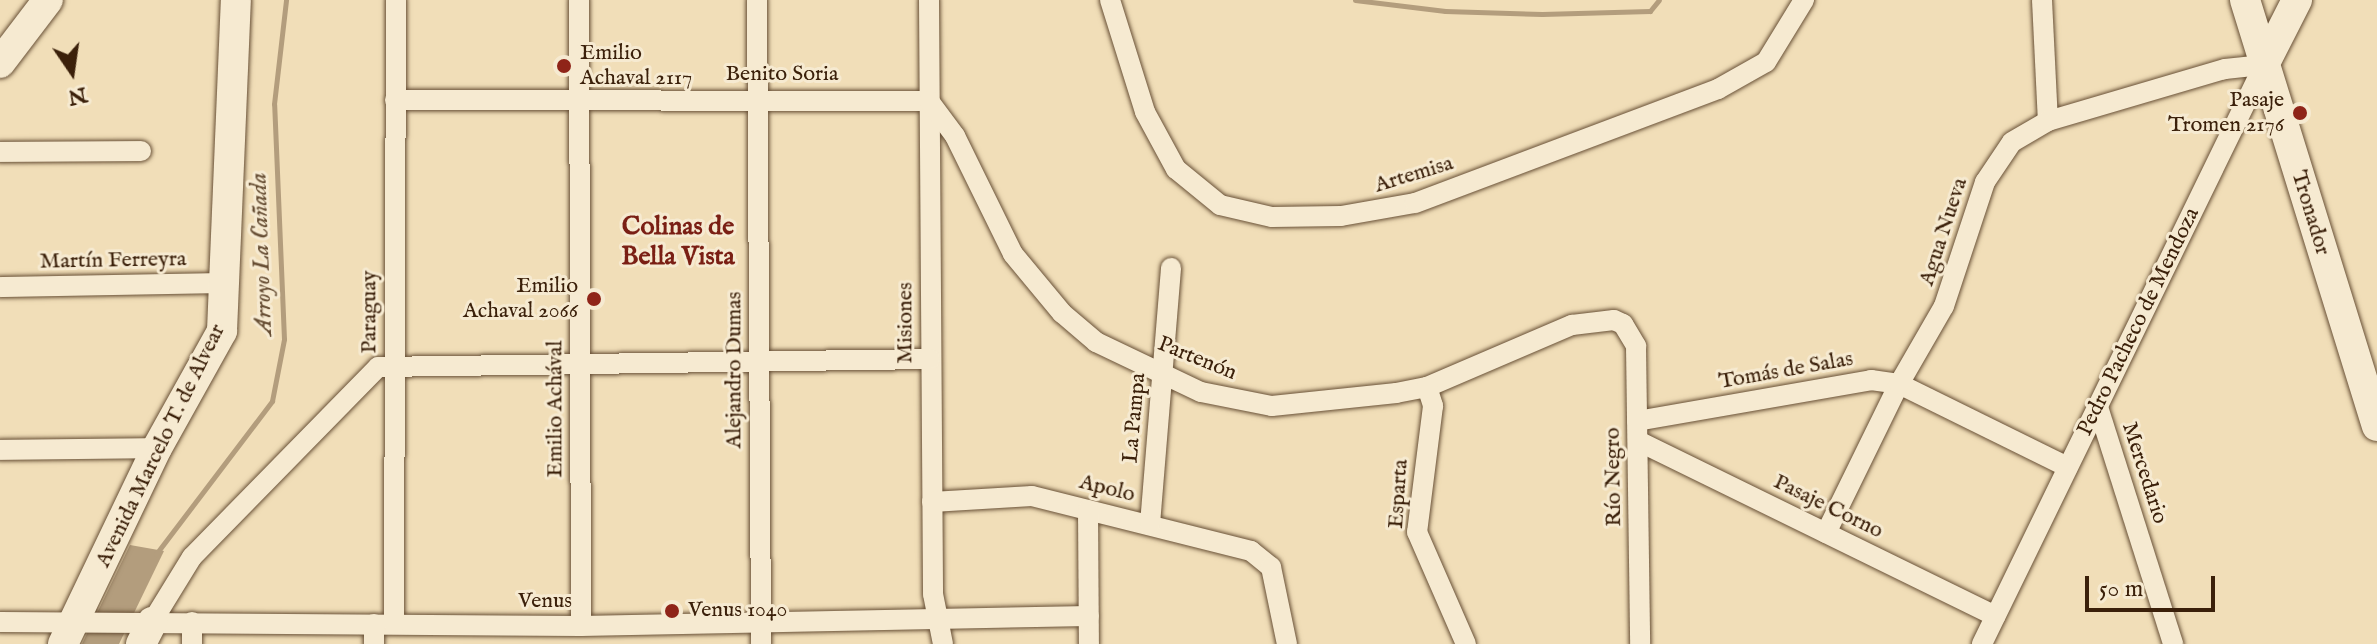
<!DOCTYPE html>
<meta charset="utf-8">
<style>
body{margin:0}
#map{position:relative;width:2377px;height:644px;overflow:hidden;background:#f1deb8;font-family:"IM FELL English",serif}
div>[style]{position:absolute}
.water>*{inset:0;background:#b39d7d}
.stream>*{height:5px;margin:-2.5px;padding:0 2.5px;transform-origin:2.5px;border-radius:2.5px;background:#b39d7d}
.roads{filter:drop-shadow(0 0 2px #685036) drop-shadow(0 0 2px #685036)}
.street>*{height:20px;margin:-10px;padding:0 10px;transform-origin:10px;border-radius:10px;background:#f6ead1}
.secondary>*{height:30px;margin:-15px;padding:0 15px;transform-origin:15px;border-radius:15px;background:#f6ead1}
.dots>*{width:22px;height:22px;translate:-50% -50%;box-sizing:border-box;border:4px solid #f6ead1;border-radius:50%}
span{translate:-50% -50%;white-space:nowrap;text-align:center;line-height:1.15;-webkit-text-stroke:6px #f6ead1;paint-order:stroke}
.poi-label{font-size:22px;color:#3b200a}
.left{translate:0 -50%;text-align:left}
.right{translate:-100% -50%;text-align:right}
.street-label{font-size:22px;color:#3b200a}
.water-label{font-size:24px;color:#654c32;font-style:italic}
.quarter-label{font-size:26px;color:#7a1f14;font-weight:700}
.north{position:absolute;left:32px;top:32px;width:80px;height:80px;-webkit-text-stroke:6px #f6ead1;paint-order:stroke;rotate:167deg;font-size:22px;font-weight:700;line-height:32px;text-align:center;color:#3b200a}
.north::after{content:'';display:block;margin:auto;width:28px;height:36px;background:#3b200a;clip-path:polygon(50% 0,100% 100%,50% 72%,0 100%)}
.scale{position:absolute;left:2085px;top:576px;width:130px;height:36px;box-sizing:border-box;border:4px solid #3b200a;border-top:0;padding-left:10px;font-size:24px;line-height:28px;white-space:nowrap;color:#3b200a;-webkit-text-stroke:6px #f6ead1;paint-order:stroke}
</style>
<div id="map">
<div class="water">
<i style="clip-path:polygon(130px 545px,164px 551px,119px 644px,82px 644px)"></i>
</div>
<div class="stream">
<i style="left:1355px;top:0;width:91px;rotate:7deg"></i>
<i style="left:1445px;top:11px;width:97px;rotate:1.8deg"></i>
<i style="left:1542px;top:14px;width:108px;rotate:-1.6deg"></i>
<i style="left:1650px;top:11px;width:14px;rotate:-51deg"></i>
<i style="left:156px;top:554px;width:192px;rotate:-52.8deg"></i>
<i style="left:272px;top:401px;width:63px;rotate:-79deg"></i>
<i style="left:284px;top:339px;width:235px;rotate:-92.4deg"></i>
<i style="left:274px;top:104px;width:105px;rotate:-83.4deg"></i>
</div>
<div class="roads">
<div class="street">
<i style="left:579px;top:0;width:626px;rotate:89.82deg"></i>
<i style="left:757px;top:0;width:644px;rotate:89.64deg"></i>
<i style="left:929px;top:0;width:594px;rotate:89.61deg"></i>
<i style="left:933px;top:594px;width:51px;rotate:78.7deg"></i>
<i style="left:1110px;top:0;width:117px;rotate:72.6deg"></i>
<i style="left:1145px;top:112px;width:65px;rotate:61.5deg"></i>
<i style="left:1176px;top:169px;width:57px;rotate:39.3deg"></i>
<i style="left:1220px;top:205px;width:53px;rotate:13deg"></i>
<i style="left:1272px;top:217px;width:69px;rotate:-0.8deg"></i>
<i style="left:1341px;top:216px;width:75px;rotate:-10deg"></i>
<i style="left:1415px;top:203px;width:324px;rotate:-20.6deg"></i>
<i style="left:1718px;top:89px;width:55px;rotate:-29.4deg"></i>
<i style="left:1766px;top:62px;width:73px;rotate:-58.5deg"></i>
<i style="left:2042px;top:0;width:121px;rotate:87.2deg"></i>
<i style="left:395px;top:100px;width:534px;rotate:0.11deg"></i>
<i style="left:929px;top:101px;width:44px;rotate:53.4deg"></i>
<i style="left:955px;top:136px;width:131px;rotate:63.8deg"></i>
<i style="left:1013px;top:254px;width:77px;rotate:50.3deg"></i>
<i style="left:1062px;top:313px;width:45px;rotate:40.5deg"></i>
<i style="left:1096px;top:342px;width:116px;rotate:25.5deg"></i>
<i style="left:1201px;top:392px;width:72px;rotate:11.2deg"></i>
<i style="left:1272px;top:406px;width:125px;rotate:-6deg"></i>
<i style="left:1396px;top:393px;width:32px;rotate:-11deg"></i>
<i style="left:1427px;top:387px;width:158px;rotate:-23.2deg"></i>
<i style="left:1572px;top:325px;width:42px;rotate:-6.8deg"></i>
<i style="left:1614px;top:320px;width:10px;rotate:24deg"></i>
<i style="left:1623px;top:324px;width:26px;rotate:59deg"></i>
<i style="left:1636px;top:346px;width:298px;rotate:89.2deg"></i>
<i style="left:0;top:152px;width:141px;rotate:-0.4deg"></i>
<i style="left:0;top:287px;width:227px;rotate:-1deg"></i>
<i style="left:1427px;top:387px;width:20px;rotate:72deg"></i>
<i style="left:1433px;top:406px;width:127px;rotate:97.2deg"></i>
<i style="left:1417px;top:532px;width:122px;rotate:66.4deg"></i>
<i style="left:2098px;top:407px;width:249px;rotate:72.4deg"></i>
<i style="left:1637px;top:421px;width:238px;rotate:-9.9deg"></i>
<i style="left:1871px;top:380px;width:28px;rotate:8deg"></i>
<i style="left:1899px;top:384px;width:188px;rotate:26.2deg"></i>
<i style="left:1638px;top:441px;width:398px;rotate:26.1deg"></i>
<i style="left:0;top:450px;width:157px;rotate:-0.7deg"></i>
<i style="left:932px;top:502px;width:100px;rotate:-3.4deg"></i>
<i style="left:1032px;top:496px;width:226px;rotate:14.1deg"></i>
<i style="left:1251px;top:551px;width:26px;rotate:39deg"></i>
<i style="left:1271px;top:567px;width:79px;rotate:78.3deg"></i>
<i style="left:1088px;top:510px;width:134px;rotate:89.6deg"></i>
<i style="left:1150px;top:524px;width:257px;rotate:-85.3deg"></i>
<i style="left:1826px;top:533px;width:166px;rotate:-63.9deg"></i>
<i style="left:1899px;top:384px;width:90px;rotate:-60deg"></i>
<i style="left:1944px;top:306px;width:131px;rotate:-71.7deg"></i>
<i style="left:1985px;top:182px;width:48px;rotate:-56deg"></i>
<i style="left:2012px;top:142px;width:42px;rotate:-30.3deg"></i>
<i style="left:2048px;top:121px;width:184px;rotate:-16.4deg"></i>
<i style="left:2225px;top:69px;width:39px;rotate:-6deg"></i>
<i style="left:2264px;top:65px;width:644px;rotate:115.97deg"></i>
<i style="left:0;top:622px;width:581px;rotate:0.39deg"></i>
<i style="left:581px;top:626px;width:508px;rotate:-1.13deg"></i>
<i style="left:152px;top:622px;width:76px;rotate:-58.4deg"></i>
<i style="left:192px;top:557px;width:266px;rotate:-45.6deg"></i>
<i style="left:378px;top:367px;width:552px;rotate:-0.83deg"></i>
<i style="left:192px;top:622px;width:22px;rotate:90deg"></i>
<i style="left:374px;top:624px;width:20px;rotate:90deg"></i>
<i style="left:394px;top:624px;width:624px;rotate:-89.82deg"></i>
</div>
<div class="secondary">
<i style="left:2245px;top:0;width:446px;rotate:72.8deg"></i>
<i style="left:0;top:63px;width:79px;rotate:-52.7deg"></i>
<i style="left:2264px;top:65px;width:73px;rotate:-63.1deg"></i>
<i style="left:63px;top:644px;width:217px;rotate:-64.4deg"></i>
<i style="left:157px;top:448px;width:134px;rotate:-60.9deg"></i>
<i style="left:222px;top:331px;width:331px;rotate:-87.6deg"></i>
<i style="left:141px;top:644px;width:25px;rotate:-63deg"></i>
</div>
</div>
<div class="dots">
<i style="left:564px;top:66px;background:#8f2418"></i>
<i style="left:2300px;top:113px;background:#8f2418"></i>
<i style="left:594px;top:299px;background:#8f2418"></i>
<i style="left:672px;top:611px;background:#8f2418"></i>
</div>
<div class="poi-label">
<span class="left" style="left:580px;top:66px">Emilio<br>Achaval 2117</span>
<span class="right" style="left:2284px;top:113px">Pasaje<br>Tromen 2176</span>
<span class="right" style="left:578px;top:299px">Emilio<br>Achaval 2066</span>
<span class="left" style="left:688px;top:611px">Venus 1040</span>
</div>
<div class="street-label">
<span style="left:782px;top:75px">Benito Soria</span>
<span style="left:1414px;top:175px;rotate:-17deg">Artemisa</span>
<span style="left:2310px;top:213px;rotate:73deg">Tronador</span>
<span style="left:1944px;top:232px;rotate:-72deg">Agua Nueva</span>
<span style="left:113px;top:261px;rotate:-1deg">Martín Ferreyra</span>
<span style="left:370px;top:312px;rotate:-90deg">Paraguay</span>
<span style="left:2139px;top:322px;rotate:-64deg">Pedro Pacheco de Mendoza</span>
<span style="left:906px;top:323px;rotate:-90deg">Misiones</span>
<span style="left:1197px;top:359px;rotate:22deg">Partenón</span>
<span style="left:735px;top:370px;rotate:-90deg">Alejandro Dumas</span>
<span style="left:1786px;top:371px;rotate:-10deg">Tomás de Salas</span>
<span style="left:556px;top:409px;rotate:-90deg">Emilio Achával</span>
<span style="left:1135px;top:418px;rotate:-85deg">La Pampa</span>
<span style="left:161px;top:446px;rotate:-64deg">Avenida Marcelo T. de Alvear</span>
<span style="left:2144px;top:473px;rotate:72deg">Mercedario</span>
<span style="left:1614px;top:477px;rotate:-91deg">Río Negro</span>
<span style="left:1107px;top:489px;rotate:14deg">Apolo</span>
<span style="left:1399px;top:494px;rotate:-86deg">Esparta</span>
<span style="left:1828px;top:507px;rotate:26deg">Pasaje Corno</span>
<span style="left:545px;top:602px">Venus</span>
</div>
<div class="water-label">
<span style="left:262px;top:254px;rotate:-92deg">Arroyo La Cañada</span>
</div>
<div class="quarter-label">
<span style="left:678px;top:242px">Colinas de<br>Bella Vista</span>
</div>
<div class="north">N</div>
<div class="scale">50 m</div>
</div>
